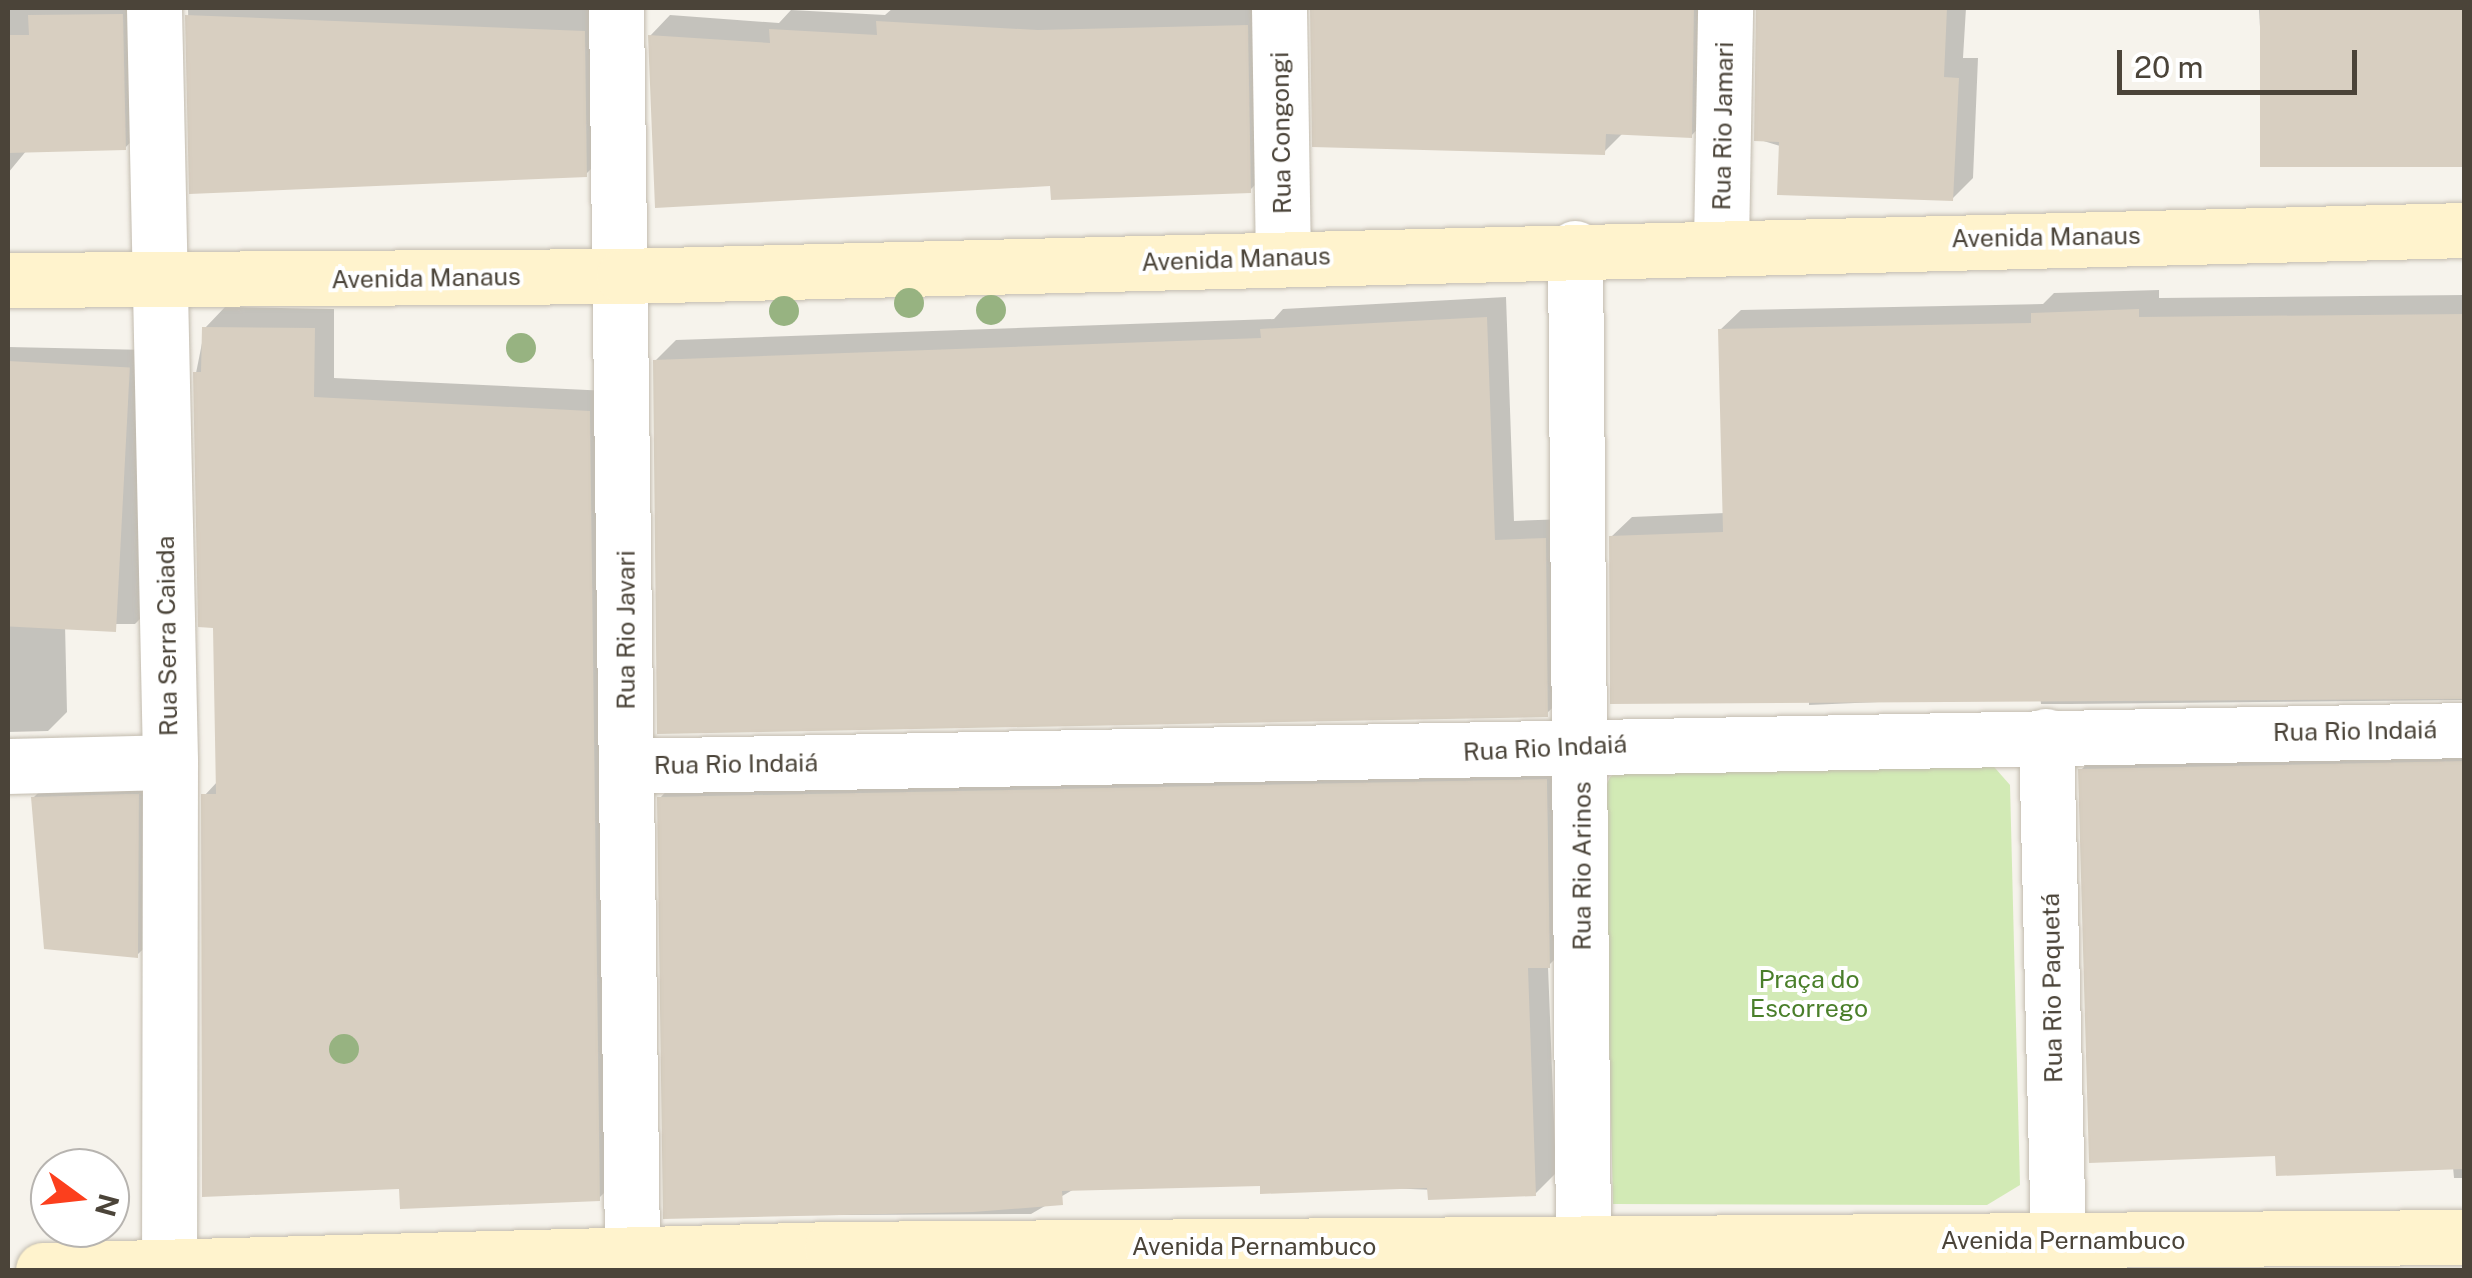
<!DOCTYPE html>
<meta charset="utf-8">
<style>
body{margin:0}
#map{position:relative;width:2472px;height:1278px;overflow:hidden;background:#f6f3ec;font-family:"Public Sans",sans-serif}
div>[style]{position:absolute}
.green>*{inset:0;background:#d2eab5}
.shadow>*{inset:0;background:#0003}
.building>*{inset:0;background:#d8cfc1;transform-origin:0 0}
.roads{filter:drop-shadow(0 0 2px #c2bbae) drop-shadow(0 0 2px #c2bbae)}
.minor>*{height:55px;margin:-27.5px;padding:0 27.5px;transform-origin:27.5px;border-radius:27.5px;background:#fff}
.secondary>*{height:55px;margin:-27.5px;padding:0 27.5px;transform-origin:27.5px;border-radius:27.5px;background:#fff3cd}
.trees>*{width:30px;height:30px;margin:-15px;border-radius:50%;background:#97b381}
span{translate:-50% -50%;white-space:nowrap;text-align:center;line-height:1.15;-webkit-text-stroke:8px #fff;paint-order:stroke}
.street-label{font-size:25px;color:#4b4439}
.park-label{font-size:25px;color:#4a7f2a}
.frame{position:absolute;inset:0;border:10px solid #4b4439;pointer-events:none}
.north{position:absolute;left:30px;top:1148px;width:100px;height:100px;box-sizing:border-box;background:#fff;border:2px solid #b7b4b0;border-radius:50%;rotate:105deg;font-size:28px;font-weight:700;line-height:40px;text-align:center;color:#4b4439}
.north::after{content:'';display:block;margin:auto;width:35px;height:45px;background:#fc3f1d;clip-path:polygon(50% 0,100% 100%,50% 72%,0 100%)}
.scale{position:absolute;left:2117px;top:50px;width:240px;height:45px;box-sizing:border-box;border:5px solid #4b4439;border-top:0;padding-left:12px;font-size:30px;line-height:35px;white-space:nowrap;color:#4b4439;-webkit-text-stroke:8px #fff;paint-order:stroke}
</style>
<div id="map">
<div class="green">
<i style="clip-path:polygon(1988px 760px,2010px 785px,2020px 1185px,1987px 1205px,1613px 1204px,1603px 793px,1610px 777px,1621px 769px)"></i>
</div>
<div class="shadow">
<i style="clip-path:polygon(8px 8px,142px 8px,144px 128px,125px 148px,27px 150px,8px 173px)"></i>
<i style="clip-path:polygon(188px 8px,599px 8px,606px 154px,586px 174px,192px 191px)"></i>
<i style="clip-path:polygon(893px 8px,1268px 8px,1270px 170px,1250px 190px,1052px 183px,650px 36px,670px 15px,779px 23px,791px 10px,885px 15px)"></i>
<i style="clip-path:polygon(1493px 8px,1713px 8px,1711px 115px,1691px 136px,1623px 133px,1604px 152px,1485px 147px)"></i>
<i style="clip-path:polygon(1759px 8px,1966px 8px,1963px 58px,1978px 58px,1973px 178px,1952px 199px,1757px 139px)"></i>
<i style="clip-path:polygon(2259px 8px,2464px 8px,2464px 146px,2267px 164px)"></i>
<i style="clip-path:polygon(2159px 290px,2159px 298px,2464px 295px,2464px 700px,2070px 704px,2041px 704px,2040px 695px,1809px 705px,1809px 694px,1611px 537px,1632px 517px,1725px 513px,1720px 330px,1741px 310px,2043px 304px,2054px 293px)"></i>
<i style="clip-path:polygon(1506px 297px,1514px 521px,1566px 519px,1567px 694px,1546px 714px,655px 361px,676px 340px,1274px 319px,1283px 309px)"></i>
<i style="clip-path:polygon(225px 307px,334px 309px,334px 378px,609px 391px,619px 1178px,599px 1198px,402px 1187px,204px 796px,218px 781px,216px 625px,196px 373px,205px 328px)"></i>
<i style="clip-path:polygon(8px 347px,149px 350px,154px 605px,135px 624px,65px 624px,67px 712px,48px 731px,8px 732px)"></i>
<i style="clip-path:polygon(2464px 742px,2464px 1178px,2454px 1178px,2453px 1167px,2278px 1153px,2081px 770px,2101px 749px)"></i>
<i style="clip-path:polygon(1567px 760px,1569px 945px,1548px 966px,1556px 1173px,1535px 1194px,1262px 1183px,1076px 1188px,1031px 1214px,665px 1216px,660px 798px,680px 777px)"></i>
<i style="clip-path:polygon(158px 775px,158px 935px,137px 955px,33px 798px,54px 777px)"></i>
</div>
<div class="building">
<i style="clip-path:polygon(1310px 8px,1694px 8px,1692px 138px,1606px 134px,1605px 155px,1312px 147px)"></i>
<i style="clip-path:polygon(1756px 8px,1947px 8px,1944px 77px,1959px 78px,1953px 201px,1777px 195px,1779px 142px,1754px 141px)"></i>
<i style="left:2260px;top:8px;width:204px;height:159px"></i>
<i style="clip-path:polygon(123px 14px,126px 150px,8px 153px,8px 35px,29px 35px,28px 15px)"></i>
<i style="clip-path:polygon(185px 15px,585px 31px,587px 177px,189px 194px)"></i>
<i style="clip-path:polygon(876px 21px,1038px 30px,1248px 25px,1251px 193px,1051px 200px,1050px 186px,655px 208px,648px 35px,770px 43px,769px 29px,877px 35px)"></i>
<i style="clip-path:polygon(2139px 309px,2139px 317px,2464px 314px,2464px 699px,1610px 704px,1609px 536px,1723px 532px,1718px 329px,2031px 323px,2031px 313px)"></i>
<i style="clip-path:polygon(1487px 317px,1495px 540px,1546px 538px,1548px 717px,657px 734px,653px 360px,1261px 338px,1260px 329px)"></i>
<i style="clip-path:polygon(202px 327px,315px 328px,314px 397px,590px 411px,600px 1201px,400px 1209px,399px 1189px,202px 1197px,201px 794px,216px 794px,213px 628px,198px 627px,193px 372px,201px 372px)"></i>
<i style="left:8px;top:361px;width:122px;height:265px;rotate:3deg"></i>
<i style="clip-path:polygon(2464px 761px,2464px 1169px,2276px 1176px,2275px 1156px,2089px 1163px,2078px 769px)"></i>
<i style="clip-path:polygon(1547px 779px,1550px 968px,1528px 968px,1536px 1196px,1428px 1200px,1427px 1188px,1260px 1194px,1260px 1186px,1062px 1191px,1063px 1205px,973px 1212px,663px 1219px,657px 797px)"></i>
<i style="clip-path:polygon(125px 794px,139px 794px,138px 958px,44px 949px,31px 797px)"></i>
</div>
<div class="roads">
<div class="minor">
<i style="left:154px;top:8px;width:754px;rotate:88.78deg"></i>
<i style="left:170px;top:762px;width:503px;rotate:90.11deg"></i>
<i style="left:616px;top:8px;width:1244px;rotate:89.26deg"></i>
<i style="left:1279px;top:8px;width:250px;rotate:89.1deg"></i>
<i style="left:1721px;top:244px;width:236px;rotate:-89deg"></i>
<i style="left:1575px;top:248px;width:995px;rotate:89.54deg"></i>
<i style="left:2046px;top:736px;width:504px;rotate:88.64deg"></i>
<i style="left:8px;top:766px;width:162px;rotate:-1.4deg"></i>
<i style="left:626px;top:766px;width:1838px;rotate:-1.12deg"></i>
</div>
<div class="secondary">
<i style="left:8px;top:280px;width:616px;rotate:-0.37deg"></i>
<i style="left:624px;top:276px;width:1841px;rotate:-1.43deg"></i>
<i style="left:43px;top:1270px;width:789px;rotate:-1.52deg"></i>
<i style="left:832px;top:1249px;width:1632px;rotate:-0.42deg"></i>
</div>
</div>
<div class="trees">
<i style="left:909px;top:303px"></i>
<i style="left:991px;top:310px"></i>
<i style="left:784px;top:311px"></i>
<i style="left:521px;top:348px"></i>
<i style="left:344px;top:1049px"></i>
</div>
<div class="street-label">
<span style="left:1723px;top:126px;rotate:-89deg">Rua Rio Jamari</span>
<span style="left:1281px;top:133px;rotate:-91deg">Rua Congongi</span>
<span style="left:2046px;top:237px;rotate:-1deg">Avenida Manaus</span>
<span style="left:1236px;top:259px;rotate:-2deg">Avenida Manaus</span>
<span style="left:426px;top:278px;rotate:-1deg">Avenida Manaus</span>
<span style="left:626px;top:630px;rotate:-90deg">Rua Rio Javari</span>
<span style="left:167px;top:636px;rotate:-91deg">Rua Serra Caiada</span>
<span style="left:2355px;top:731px;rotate:-1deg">Rua Rio Indaiá</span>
<span style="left:1545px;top:748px;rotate:-3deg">Rua Rio Indaiá</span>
<span style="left:736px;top:764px;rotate:-1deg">Rua Rio Indaiá</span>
<span style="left:1582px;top:866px;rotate:-90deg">Rua Rio Arinos</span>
<span style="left:2052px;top:988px;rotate:-91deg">Rua Rio Paquetá</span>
<span style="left:2063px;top:1240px">Avenida Pernambuco</span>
<span style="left:1254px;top:1246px">Avenida Pernambuco</span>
</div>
<div class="park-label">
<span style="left:1809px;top:994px">Praça do<br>Escorrego</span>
</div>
<div class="frame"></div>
<div class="north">N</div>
<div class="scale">20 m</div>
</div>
